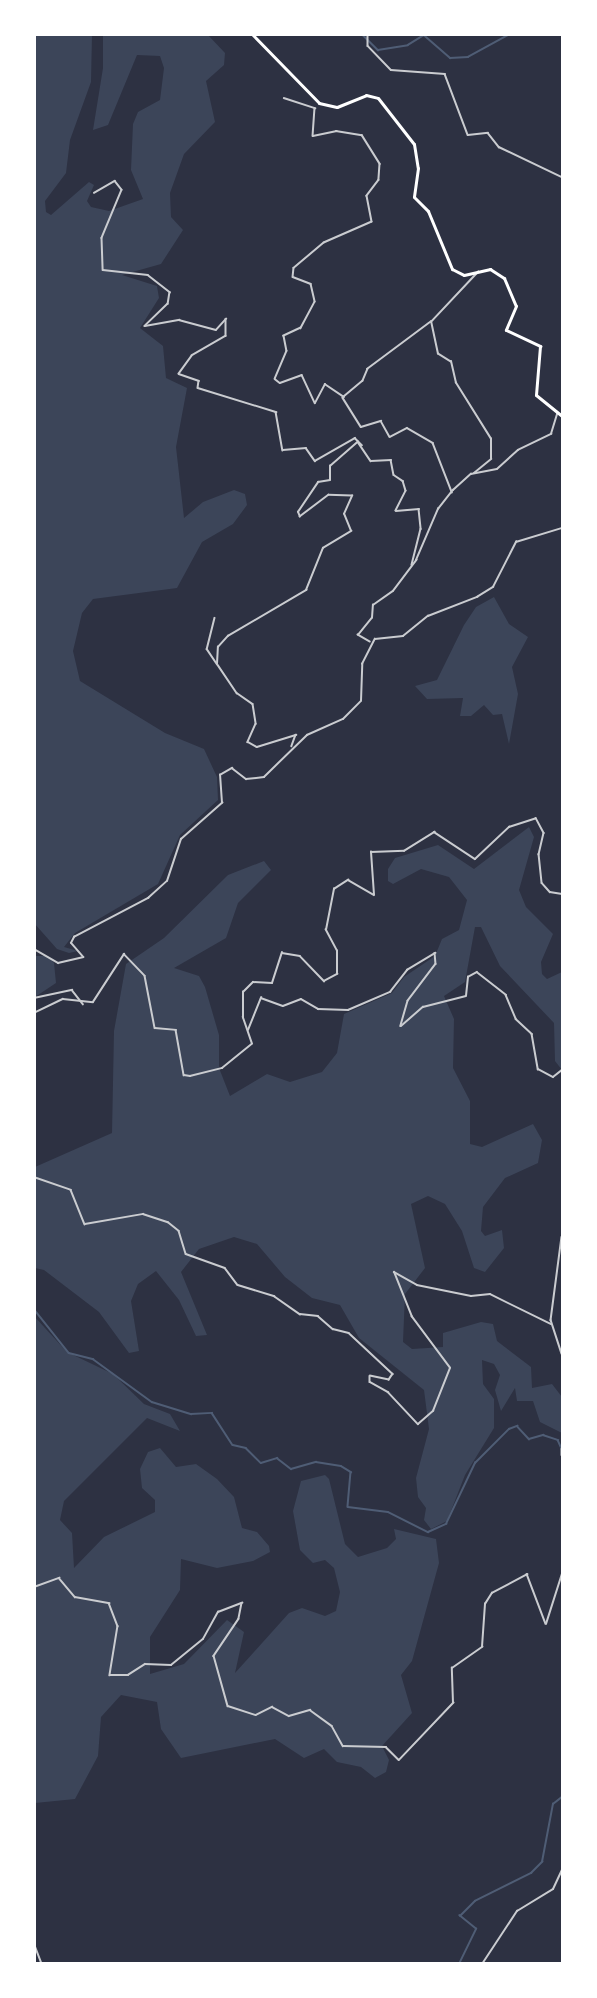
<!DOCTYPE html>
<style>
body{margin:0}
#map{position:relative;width:597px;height:1998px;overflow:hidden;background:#2d3142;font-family:"IBM Plex Sans",sans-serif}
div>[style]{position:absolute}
.green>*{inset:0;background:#3c4559}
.stream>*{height:1.5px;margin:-0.75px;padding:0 0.75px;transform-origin:0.75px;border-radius:0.75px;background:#4f5d75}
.minor>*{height:1.5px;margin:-0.75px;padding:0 0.75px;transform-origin:0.75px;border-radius:0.75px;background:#caccd0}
.tertiary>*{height:2px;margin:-1px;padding:0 1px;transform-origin:1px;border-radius:1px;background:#caccd0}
.trunk>*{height:3px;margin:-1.5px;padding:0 1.5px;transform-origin:1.5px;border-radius:1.5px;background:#fff}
span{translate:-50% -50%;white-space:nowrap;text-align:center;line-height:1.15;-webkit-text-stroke:5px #fff;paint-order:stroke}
.frame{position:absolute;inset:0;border:36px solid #fff;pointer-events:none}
</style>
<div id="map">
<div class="green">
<i style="clip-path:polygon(34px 35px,92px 35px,91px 82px,70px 140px,66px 173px,45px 201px,46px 212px,51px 215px,89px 182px,94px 185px,87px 201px,91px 207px,109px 211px,143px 199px,131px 170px,133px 124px,138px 112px,160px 100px,164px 68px,160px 56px,137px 55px,108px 125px,93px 130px,103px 68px,103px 35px,208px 35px,225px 53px,224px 65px,206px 81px,215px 122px,184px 154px,170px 193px,171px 217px,183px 230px,161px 264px,122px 275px,157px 286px,159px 298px,140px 328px,163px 346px,166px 378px,187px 388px,176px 447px,184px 518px,203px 502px,234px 490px,245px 494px,247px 505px,233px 524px,202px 542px,177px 588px,93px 599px,82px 613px,73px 651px,80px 681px,165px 733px,204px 749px,217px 777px,218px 800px,180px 835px,158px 884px,75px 933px,64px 947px,78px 951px,69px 953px,57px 949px,34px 923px)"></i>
<i style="clip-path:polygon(494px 597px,509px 624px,528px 637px,512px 667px,518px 694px,509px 744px,502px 714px,493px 715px,484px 705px,471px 716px,460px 716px,463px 698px,427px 699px,415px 686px,437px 680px,464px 625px,476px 607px)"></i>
<i style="clip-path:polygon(529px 827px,534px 837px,519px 890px,526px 907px,553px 934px,541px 962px,542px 974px,547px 979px,562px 972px,562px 1070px,555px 1061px,554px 1023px,500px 966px,481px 927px,475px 927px,465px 982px,444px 996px,454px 1019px,453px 1068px,470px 1101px,470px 1144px,482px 1147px,533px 1124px,542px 1140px,538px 1163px,505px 1178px,483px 1207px,481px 1231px,485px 1236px,502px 1230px,504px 1248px,485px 1272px,474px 1268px,462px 1231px,445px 1204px,428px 1196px,411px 1204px,425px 1268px,405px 1294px,403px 1342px,412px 1349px,443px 1347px,443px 1333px,481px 1322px,493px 1324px,497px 1341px,531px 1367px,532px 1388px,552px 1384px,562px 1397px,562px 1433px,540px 1422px,533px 1401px,517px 1401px,515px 1388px,501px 1411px,495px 1390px,500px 1375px,494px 1364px,482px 1360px,483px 1384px,494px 1399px,494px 1428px,465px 1475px,447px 1521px,431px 1529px,424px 1520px,426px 1508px,418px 1497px,416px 1478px,429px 1429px,424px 1390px,359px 1338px,340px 1305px,312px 1298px,285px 1277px,257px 1244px,234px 1237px,199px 1249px,181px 1272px,207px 1335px,196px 1336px,179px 1300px,156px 1271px,138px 1284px,131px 1301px,139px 1351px,129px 1353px,99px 1312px,44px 1270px,35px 1268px,35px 1167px,112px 1133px,114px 1031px,126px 964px,164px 938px,228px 875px,264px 861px,271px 870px,238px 903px,226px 938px,174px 968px,199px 976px,205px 987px,219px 1035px,219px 1068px,230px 1096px,267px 1074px,290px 1082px,322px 1072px,337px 1053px,344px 1014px,392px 993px,404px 977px,435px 956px,442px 939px,459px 930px,467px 900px,449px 877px,421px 869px,393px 884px,388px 881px,388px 869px,395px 858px,438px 845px,474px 869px)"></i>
<i style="clip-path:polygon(35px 956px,48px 956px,54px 963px,56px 983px,35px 997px)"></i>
<i style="clip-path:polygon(34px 1316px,67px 1352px,113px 1374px,144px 1404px,170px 1414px,180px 1431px,147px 1418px,64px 1501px,60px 1520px,72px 1533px,74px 1568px,104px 1537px,155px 1512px,155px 1500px,142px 1488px,140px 1469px,148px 1452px,160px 1448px,176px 1467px,196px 1464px,217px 1479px,234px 1497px,242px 1528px,257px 1532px,269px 1546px,270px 1552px,253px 1561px,217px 1568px,181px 1559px,180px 1590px,150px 1637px,150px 1674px,184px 1664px,227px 1620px,244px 1632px,235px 1673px,289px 1613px,302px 1608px,325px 1616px,336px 1611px,340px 1592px,334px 1568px,325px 1560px,313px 1563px,300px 1550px,293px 1511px,301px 1481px,325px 1475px,329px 1479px,345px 1544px,358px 1557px,387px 1548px,396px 1539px,394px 1529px,436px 1539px,439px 1563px,412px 1661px,401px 1675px,412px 1713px,382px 1746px,389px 1760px,386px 1772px,375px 1778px,361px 1767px,337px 1762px,324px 1749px,304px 1758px,275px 1739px,181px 1758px,161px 1729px,157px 1702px,121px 1695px,101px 1717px,98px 1756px,75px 1799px,35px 1803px)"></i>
</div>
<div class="stream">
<i style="left:362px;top:34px;width:23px;rotate:45deg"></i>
<i style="left:378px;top:50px;width:30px;rotate:-9deg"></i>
<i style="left:408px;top:45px;width:19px;rotate:-32deg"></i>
<i style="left:424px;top:35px;width:35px;rotate:41deg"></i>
<i style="left:450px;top:58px;width:18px;rotate:-3deg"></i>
<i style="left:468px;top:57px;width:48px;rotate:-28.7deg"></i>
<i style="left:34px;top:1309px;width:56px;rotate:51.5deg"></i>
<i style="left:69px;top:1353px;width:25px;rotate:14deg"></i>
<i style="left:93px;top:1359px;width:73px;rotate:36.1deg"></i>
<i style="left:152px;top:1402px;width:41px;rotate:17.1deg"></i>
<i style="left:191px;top:1414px;width:21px;rotate:-3deg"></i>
<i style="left:212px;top:1413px;width:38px;rotate:57deg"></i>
<i style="left:233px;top:1445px;width:13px;rotate:13deg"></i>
<i style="left:246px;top:1448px;width:21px;rotate:45deg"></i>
<i style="left:261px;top:1463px;width:17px;rotate:-17deg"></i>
<i style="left:277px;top:1458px;width:18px;rotate:38deg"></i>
<i style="left:291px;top:1469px;width:26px;rotate:-16deg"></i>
<i style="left:316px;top:1462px;width:25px;rotate:9deg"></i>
<i style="left:341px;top:1466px;width:12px;rotate:31deg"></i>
<i style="left:351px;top:1472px;width:35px;rotate:95deg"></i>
<i style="left:348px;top:1507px;width:40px;rotate:7.1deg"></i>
<i style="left:388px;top:1512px;width:45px;rotate:26.6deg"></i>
<i style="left:428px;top:1532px;width:20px;rotate:-24deg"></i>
<i style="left:446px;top:1524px;width:68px;rotate:-64.6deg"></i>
<i style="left:475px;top:1463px;width:48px;rotate:-45deg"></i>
<i style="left:509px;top:1429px;width:9px;rotate:-21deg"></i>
<i style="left:517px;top:1426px;width:18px;rotate:47deg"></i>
<i style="left:529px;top:1439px;width:15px;rotate:-16deg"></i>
<i style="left:543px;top:1435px;width:16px;rotate:18deg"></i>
<i style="left:558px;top:1440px;width:10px;rotate:66deg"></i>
<i style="left:459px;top:1964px;width:39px;rotate:-64deg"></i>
<i style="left:476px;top:1929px;width:21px;rotate:-141deg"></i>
<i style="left:460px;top:1916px;width:21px;rotate:-45deg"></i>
<i style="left:475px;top:1901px;width:63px;rotate:-26.6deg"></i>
<i style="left:531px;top:1873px;width:16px;rotate:-45deg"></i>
<i style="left:542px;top:1862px;width:59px;rotate:-79.3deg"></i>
<i style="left:553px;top:1804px;width:11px;rotate:-38deg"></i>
</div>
<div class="minor">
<i style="left:368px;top:34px;width:12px;rotate:90deg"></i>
<i style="left:368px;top:46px;width:33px;rotate:46deg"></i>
<i style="left:391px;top:70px;width:54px;rotate:4.2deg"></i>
<i style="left:445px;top:74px;width:65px;rotate:69.3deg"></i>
<i style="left:468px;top:135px;width:20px;rotate:-6deg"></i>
<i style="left:488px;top:133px;width:18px;rotate:52deg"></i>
<i style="left:499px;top:147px;width:70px;rotate:25.5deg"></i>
<i style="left:284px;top:98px;width:33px;rotate:18deg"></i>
<i style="left:315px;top:108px;width:28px;rotate:94deg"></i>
<i style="left:313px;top:136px;width:24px;rotate:-12deg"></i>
<i style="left:336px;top:131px;width:26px;rotate:9deg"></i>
<i style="left:362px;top:135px;width:34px;rotate:58deg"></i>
<i style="left:380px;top:164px;width:16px;rotate:94deg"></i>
<i style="left:379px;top:180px;width:20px;rotate:127deg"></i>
<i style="left:367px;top:196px;width:26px;rotate:79deg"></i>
<i style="left:372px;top:222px;width:52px;rotate:156.4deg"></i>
<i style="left:324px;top:243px;width:39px;rotate:140deg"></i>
<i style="left:294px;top:268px;width:9px;rotate:96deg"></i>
<i style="left:293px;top:277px;width:19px;rotate:21deg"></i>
<i style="left:311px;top:284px;width:18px;rotate:77deg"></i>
<i style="left:315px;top:302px;width:30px;rotate:118deg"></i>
<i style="left:301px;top:328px;width:19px;rotate:155deg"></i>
<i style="left:284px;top:336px;width:15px;rotate:79deg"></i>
<i style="left:287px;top:351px;width:30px;rotate:113deg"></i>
<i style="left:275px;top:379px;width:6px;rotate:39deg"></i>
<i style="left:280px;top:383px;width:23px;rotate:-20deg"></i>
<i style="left:302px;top:375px;width:31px;rotate:65deg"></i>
<i style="left:315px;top:403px;width:21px;rotate:-62deg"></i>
<i style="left:325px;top:384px;width:23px;rotate:34deg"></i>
<i style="left:94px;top:193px;width:24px;rotate:-30deg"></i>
<i style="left:115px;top:181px;width:11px;rotate:52deg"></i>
<i style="left:122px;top:190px;width:52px;rotate:112.6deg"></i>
<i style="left:102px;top:238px;width:32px;rotate:88deg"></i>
<i style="left:103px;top:270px;width:45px;rotate:6.3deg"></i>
<i style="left:148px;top:275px;width:28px;rotate:38deg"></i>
<i style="left:170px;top:292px;width:12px;rotate:99deg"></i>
<i style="left:168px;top:304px;width:32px;rotate:136deg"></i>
<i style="left:145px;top:326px;width:35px;rotate:-10deg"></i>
<i style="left:179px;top:320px;width:38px;rotate:15deg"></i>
<i style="left:216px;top:330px;width:15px;rotate:-48deg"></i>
<i style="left:226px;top:319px;width:17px;rotate:90deg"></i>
<i style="left:226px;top:336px;width:39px;rotate:150deg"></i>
<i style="left:192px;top:356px;width:22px;rotate:126deg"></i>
<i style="left:179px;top:374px;width:21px;rotate:19deg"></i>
<i style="left:199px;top:381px;width:7px;rotate:98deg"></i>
<i style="left:198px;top:388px;width:82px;rotate:17.1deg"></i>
<i style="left:276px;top:412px;width:39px;rotate:80deg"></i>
<i style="left:283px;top:450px;width:23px;rotate:-5deg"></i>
<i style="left:306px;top:448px;width:16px;rotate:55deg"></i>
<i style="left:315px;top:461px;width:46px;rotate:-29.9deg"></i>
<i style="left:355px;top:438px;width:10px;rotate:45deg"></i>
<i style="left:431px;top:322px;width:79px;rotate:143.3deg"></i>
<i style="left:368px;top:369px;width:13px;rotate:113deg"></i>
<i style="left:363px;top:381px;width:26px;rotate:140deg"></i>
<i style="left:343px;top:398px;width:34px;rotate:58deg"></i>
<i style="left:361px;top:427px;width:21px;rotate:-17deg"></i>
<i style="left:381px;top:421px;width:18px;rotate:61deg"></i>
<i style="left:390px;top:437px;width:19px;rotate:-28deg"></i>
<i style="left:407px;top:428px;width:30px;rotate:30deg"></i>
<i style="left:433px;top:443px;width:53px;rotate:68.8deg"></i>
<i style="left:474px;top:473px;width:22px;rotate:-39deg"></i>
<i style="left:491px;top:459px;width:20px;rotate:-90deg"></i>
<i style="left:491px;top:439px;width:66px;rotate:-122deg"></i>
<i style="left:456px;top:383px;width:22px;rotate:-103deg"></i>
<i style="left:451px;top:362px;width:15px;rotate:-148deg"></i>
<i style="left:438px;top:354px;width:33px;rotate:-102deg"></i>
<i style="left:431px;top:322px;width:69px;rotate:-46.8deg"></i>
<i style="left:215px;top:618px;width:32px;rotate:104deg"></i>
<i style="left:207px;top:649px;width:18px;rotate:56deg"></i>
<i style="left:217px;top:664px;width:17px;rotate:-87deg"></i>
<i style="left:218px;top:647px;width:15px;rotate:-48deg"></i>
<i style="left:228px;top:636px;width:91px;rotate:-30.5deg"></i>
<i style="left:306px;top:590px;width:45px;rotate:-68deg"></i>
<i style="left:323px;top:548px;width:33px;rotate:-31deg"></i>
<i style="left:351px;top:531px;width:18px;rotate:-112deg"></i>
<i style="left:344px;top:514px;width:20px;rotate:-66deg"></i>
<i style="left:352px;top:496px;width:23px;rotate:-178deg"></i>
<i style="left:329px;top:495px;width:36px;rotate:143deg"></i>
<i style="left:300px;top:517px;width:5px;rotate:-112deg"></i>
<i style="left:298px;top:512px;width:36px;rotate:-56deg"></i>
<i style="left:318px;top:482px;width:12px;rotate:-9deg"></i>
<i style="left:330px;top:480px;width:14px;rotate:-90deg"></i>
<i style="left:330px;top:466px;width:37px;rotate:-41deg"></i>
<i style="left:358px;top:442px;width:23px;rotate:56deg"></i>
<i style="left:371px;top:461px;width:20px;rotate:-3deg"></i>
<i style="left:391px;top:460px;width:15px;rotate:79deg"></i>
<i style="left:394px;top:475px;width:11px;rotate:34deg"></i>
<i style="left:403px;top:481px;width:10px;rotate:73deg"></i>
<i style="left:406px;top:491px;width:22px;rotate:117deg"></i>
<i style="left:396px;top:511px;width:23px;rotate:-5deg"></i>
<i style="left:419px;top:509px;width:20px;rotate:84deg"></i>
<i style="left:421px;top:529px;width:37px;rotate:104deg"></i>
<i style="left:370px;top:642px;width:14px;rotate:-150deg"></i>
<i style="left:358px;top:635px;width:22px;rotate:-51deg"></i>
<i style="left:372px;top:618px;width:13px;rotate:-86deg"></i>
<i style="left:373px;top:605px;width:24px;rotate:-35deg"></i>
<i style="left:393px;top:591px;width:39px;rotate:-53deg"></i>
<i style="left:416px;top:560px;width:56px;rotate:-66.7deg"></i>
<i style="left:438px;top:509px;width:24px;rotate:-52deg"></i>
<i style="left:453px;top:490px;width:24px;rotate:-42deg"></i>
<i style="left:471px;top:474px;width:26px;rotate:-11deg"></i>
<i style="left:497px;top:469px;width:28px;rotate:-42deg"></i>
<i style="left:518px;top:450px;width:37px;rotate:-26deg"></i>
<i style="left:551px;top:434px;width:21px;rotate:-73deg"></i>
<i style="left:218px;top:665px;width:34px;rotate:56deg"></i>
<i style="left:237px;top:693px;width:19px;rotate:35deg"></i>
<i style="left:253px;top:704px;width:20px;rotate:81deg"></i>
<i style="left:256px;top:724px;width:20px;rotate:114deg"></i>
<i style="left:248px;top:742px;width:10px;rotate:29deg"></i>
<i style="left:257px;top:747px;width:41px;rotate:-17.1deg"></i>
<i style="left:296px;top:735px;width:12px;rotate:110deg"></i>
<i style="left:34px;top:949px;width:28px;rotate:30deg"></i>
<i style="left:58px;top:963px;width:26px;rotate:-13deg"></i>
<i style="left:83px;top:957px;width:18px;rotate:-131deg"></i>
<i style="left:71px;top:943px;width:7px;rotate:-63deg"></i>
<i style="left:74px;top:937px;width:84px;rotate:-27.8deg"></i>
<i style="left:148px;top:898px;width:25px;rotate:-42deg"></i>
<i style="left:167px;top:881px;width:44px;rotate:-71.6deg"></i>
<i style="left:181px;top:839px;width:55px;rotate:-41.3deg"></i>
<i style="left:222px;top:803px;width:28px;rotate:-94deg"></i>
<i style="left:220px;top:775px;width:14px;rotate:-30deg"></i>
<i style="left:232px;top:768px;width:18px;rotate:38deg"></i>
<i style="left:246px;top:779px;width:18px;rotate:-6deg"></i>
<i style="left:264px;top:777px;width:60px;rotate:-44.3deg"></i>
<i style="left:307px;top:735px;width:39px;rotate:-24deg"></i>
<i style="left:343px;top:719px;width:25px;rotate:-45deg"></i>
<i style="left:361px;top:701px;width:37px;rotate:-88deg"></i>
<i style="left:362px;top:664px;width:28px;rotate:-63deg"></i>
<i style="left:375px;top:639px;width:28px;rotate:-6deg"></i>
<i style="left:403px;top:636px;width:32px;rotate:-39deg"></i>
<i style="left:428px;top:616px;width:53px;rotate:-21.2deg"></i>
<i style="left:477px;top:597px;width:19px;rotate:-32deg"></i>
<i style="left:493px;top:587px;width:51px;rotate:-62.9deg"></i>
<i style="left:516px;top:542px;width:48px;rotate:-16.9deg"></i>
<i style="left:34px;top:963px;width:2px;rotate:90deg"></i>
<i style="left:34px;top:998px;width:39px;rotate:-12deg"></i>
<i style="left:72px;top:990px;width:18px;rotate:52deg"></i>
<i style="left:34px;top:1013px;width:32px;rotate:-26deg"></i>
<i style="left:63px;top:999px;width:30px;rotate:6deg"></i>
<i style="left:93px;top:1002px;width:57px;rotate:-57.1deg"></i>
<i style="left:124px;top:954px;width:30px;rotate:46deg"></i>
<i style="left:145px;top:976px;width:53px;rotate:79.1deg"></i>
<i style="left:155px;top:1028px;width:21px;rotate:5deg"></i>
<i style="left:176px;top:1030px;width:46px;rotate:79.9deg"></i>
<i style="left:184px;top:1075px;width:6px;rotate:9deg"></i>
<i style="left:190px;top:1076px;width:33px;rotate:-14deg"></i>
<i style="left:222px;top:1068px;width:38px;rotate:-39deg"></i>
<i style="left:252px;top:1044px;width:28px;rotate:-109deg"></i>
<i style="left:243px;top:1018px;width:26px;rotate:-90deg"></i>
<i style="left:243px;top:992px;width:14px;rotate:-45deg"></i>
<i style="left:253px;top:982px;width:19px;rotate:3deg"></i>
<i style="left:272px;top:983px;width:32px;rotate:-72deg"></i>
<i style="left:282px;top:953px;width:18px;rotate:9deg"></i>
<i style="left:300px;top:956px;width:35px;rotate:46deg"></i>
<i style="left:324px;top:981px;width:15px;rotate:-28deg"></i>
<i style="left:337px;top:974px;width:23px;rotate:-90deg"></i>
<i style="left:337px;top:951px;width:24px;rotate:-118deg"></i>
<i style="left:326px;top:930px;width:42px;rotate:-79deg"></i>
<i style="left:334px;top:889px;width:17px;rotate:-33deg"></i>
<i style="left:348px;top:880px;width:30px;rotate:30deg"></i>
<i style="left:374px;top:895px;width:43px;rotate:-94deg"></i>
<i style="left:371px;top:852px;width:33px;rotate:-2deg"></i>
<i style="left:404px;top:851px;width:36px;rotate:-32deg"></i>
<i style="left:434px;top:832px;width:49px;rotate:33.4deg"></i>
<i style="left:475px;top:859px;width:47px;rotate:-43.3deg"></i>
<i style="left:509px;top:827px;width:28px;rotate:-18deg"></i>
<i style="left:536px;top:818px;width:17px;rotate:62deg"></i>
<i style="left:544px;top:833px;width:22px;rotate:103deg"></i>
<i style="left:539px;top:854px;width:29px;rotate:84deg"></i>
<i style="left:542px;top:883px;width:12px;rotate:48deg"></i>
<i style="left:550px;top:892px;width:12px;rotate:9deg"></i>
<i style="left:248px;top:1030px;width:35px;rotate:-68deg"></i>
<i style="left:261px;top:998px;width:23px;rotate:20deg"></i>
<i style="left:283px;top:1006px;width:19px;rotate:-21deg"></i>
<i style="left:301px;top:999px;width:20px;rotate:30deg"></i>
<i style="left:318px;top:1009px;width:30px;rotate:2deg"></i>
<i style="left:348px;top:1010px;width:46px;rotate:-23.2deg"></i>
<i style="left:390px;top:992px;width:28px;rotate:-52deg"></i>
<i style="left:407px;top:970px;width:33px;rotate:-31deg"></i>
<i style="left:435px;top:953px;width:11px;rotate:85deg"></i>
<i style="left:436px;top:964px;width:46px;rotate:127.1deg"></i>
<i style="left:408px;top:1001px;width:26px;rotate:106deg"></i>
<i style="left:401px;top:1026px;width:29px;rotate:-41deg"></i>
<i style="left:423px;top:1007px;width:44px;rotate:-14.3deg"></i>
<i style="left:466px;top:996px;width:19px;rotate:-84deg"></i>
<i style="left:468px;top:977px;width:10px;rotate:-29deg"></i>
<i style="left:477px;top:972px;width:37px;rotate:38deg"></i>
<i style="left:506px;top:995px;width:26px;rotate:67deg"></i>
<i style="left:516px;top:1019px;width:22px;rotate:43deg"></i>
<i style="left:532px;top:1034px;width:36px;rotate:80deg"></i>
<i style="left:538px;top:1069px;width:17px;rotate:28deg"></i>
<i style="left:553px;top:1077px;width:11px;rotate:-38deg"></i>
<i style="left:34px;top:1177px;width:39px;rotate:19deg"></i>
<i style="left:71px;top:1190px;width:37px;rotate:68deg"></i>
<i style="left:85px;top:1224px;width:59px;rotate:-9.8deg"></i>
<i style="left:143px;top:1214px;width:26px;rotate:18deg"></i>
<i style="left:168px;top:1222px;width:14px;rotate:39deg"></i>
<i style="left:179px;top:1231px;width:24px;rotate:73deg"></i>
<i style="left:186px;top:1254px;width:41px;rotate:19.7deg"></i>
<i style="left:225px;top:1268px;width:21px;rotate:53deg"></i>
<i style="left:238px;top:1285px;width:38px;rotate:17deg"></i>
<i style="left:274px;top:1296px;width:32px;rotate:35deg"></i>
<i style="left:300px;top:1314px;width:18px;rotate:6deg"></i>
<i style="left:318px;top:1316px;width:20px;rotate:41deg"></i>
<i style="left:333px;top:1329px;width:16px;rotate:14deg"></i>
<i style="left:349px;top:1333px;width:60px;rotate:43deg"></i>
<i style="left:393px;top:1374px;width:7px;rotate:124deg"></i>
<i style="left:389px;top:1380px;width:19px;rotate:-168deg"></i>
<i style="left:370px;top:1376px;width:6px;rotate:90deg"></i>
<i style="left:370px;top:1382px;width:21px;rotate:29deg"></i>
<i style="left:388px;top:1392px;width:44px;rotate:46.8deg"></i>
<i style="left:418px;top:1424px;width:20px;rotate:-41deg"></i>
<i style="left:433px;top:1411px;width:46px;rotate:-68.4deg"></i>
<i style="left:450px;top:1368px;width:64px;rotate:-126.7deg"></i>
<i style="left:412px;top:1317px;width:48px;rotate:-111.8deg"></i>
<i style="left:394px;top:1272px;width:26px;rotate:29deg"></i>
<i style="left:417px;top:1285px;width:55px;rotate:11.5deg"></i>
<i style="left:471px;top:1296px;width:19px;rotate:-6deg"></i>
<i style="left:490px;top:1294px;width:68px;rotate:26.2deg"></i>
<i style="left:562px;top:1237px;width:84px;rotate:97.5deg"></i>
<i style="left:551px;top:1320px;width:35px;rotate:72deg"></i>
<i style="left:562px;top:1449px;width:6px;rotate:90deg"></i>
<i style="left:34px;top:1587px;width:27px;rotate:-20deg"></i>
<i style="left:59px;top:1578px;width:25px;rotate:50deg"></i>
<i style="left:75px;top:1597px;width:35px;rotate:10deg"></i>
<i style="left:109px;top:1603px;width:25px;rotate:69deg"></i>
<i style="left:118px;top:1626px;width:50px;rotate:99.3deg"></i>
<i style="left:110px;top:1675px;width:18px"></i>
<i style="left:128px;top:1675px;width:20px;rotate:-33deg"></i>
<i style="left:145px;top:1664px;width:26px;rotate:2deg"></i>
<i style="left:171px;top:1665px;width:41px;rotate:-39.1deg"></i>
<i style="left:203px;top:1639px;width:31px;rotate:-61deg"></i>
<i style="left:218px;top:1612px;width:26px;rotate:-21deg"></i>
<i style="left:242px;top:1603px;width:16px;rotate:101deg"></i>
<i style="left:239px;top:1619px;width:45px;rotate:124deg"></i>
<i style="left:214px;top:1656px;width:52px;rotate:74.4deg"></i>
<i style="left:228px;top:1706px;width:29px;rotate:18deg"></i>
<i style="left:256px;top:1715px;width:18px;rotate:-27deg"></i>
<i style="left:272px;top:1707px;width:19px;rotate:28deg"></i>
<i style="left:289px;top:1716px;width:22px;rotate:-16deg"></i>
<i style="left:310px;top:1710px;width:27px;rotate:36deg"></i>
<i style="left:332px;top:1726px;width:23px;rotate:61deg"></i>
<i style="left:343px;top:1746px;width:43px;rotate:1.3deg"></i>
<i style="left:386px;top:1747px;width:18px;rotate:45deg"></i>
<i style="left:399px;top:1760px;width:79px;rotate:-46.5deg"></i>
<i style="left:453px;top:1703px;width:35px;rotate:-92deg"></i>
<i style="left:452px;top:1668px;width:37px;rotate:-35deg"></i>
<i style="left:482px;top:1647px;width:43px;rotate:-86deg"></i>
<i style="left:485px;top:1604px;width:13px;rotate:-58deg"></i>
<i style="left:492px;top:1593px;width:40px;rotate:-28deg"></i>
<i style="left:527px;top:1574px;width:53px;rotate:69.2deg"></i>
<i style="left:546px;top:1624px;width:52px;rotate:-72.3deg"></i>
<i style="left:34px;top:1943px;width:22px;rotate:69deg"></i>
</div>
<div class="tertiary">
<i style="left:482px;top:1964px;width:64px;rotate:-56.6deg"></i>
<i style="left:517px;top:1911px;width:42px;rotate:-31.4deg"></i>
<i style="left:553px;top:1889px;width:21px;rotate:-65deg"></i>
</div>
<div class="trunk">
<i style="left:252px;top:34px;width:96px;rotate:45.8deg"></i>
<i style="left:319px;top:103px;width:18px;rotate:13deg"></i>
<i style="left:337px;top:107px;width:31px;rotate:-22deg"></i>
<i style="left:366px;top:95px;width:12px;rotate:14deg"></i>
<i style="left:378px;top:98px;width:58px;rotate:52deg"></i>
<i style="left:414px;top:144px;width:24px;rotate:81deg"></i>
<i style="left:418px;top:168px;width:29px;rotate:98deg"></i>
<i style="left:414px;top:197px;width:20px;rotate:45deg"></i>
<i style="left:428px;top:211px;width:63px;rotate:67.5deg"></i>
<i style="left:452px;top:269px;width:13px;rotate:27deg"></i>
<i style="left:464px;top:275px;width:27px;rotate:-13deg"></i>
<i style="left:490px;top:269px;width:17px;rotate:33deg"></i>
<i style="left:504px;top:278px;width:30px;rotate:67deg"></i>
<i style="left:516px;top:306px;width:26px;rotate:113deg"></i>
<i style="left:506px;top:330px;width:38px;rotate:25deg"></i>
<i style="left:540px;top:346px;width:49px;rotate:94.7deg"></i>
<i style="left:536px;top:395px;width:33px;rotate:39deg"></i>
</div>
<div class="frame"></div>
</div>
